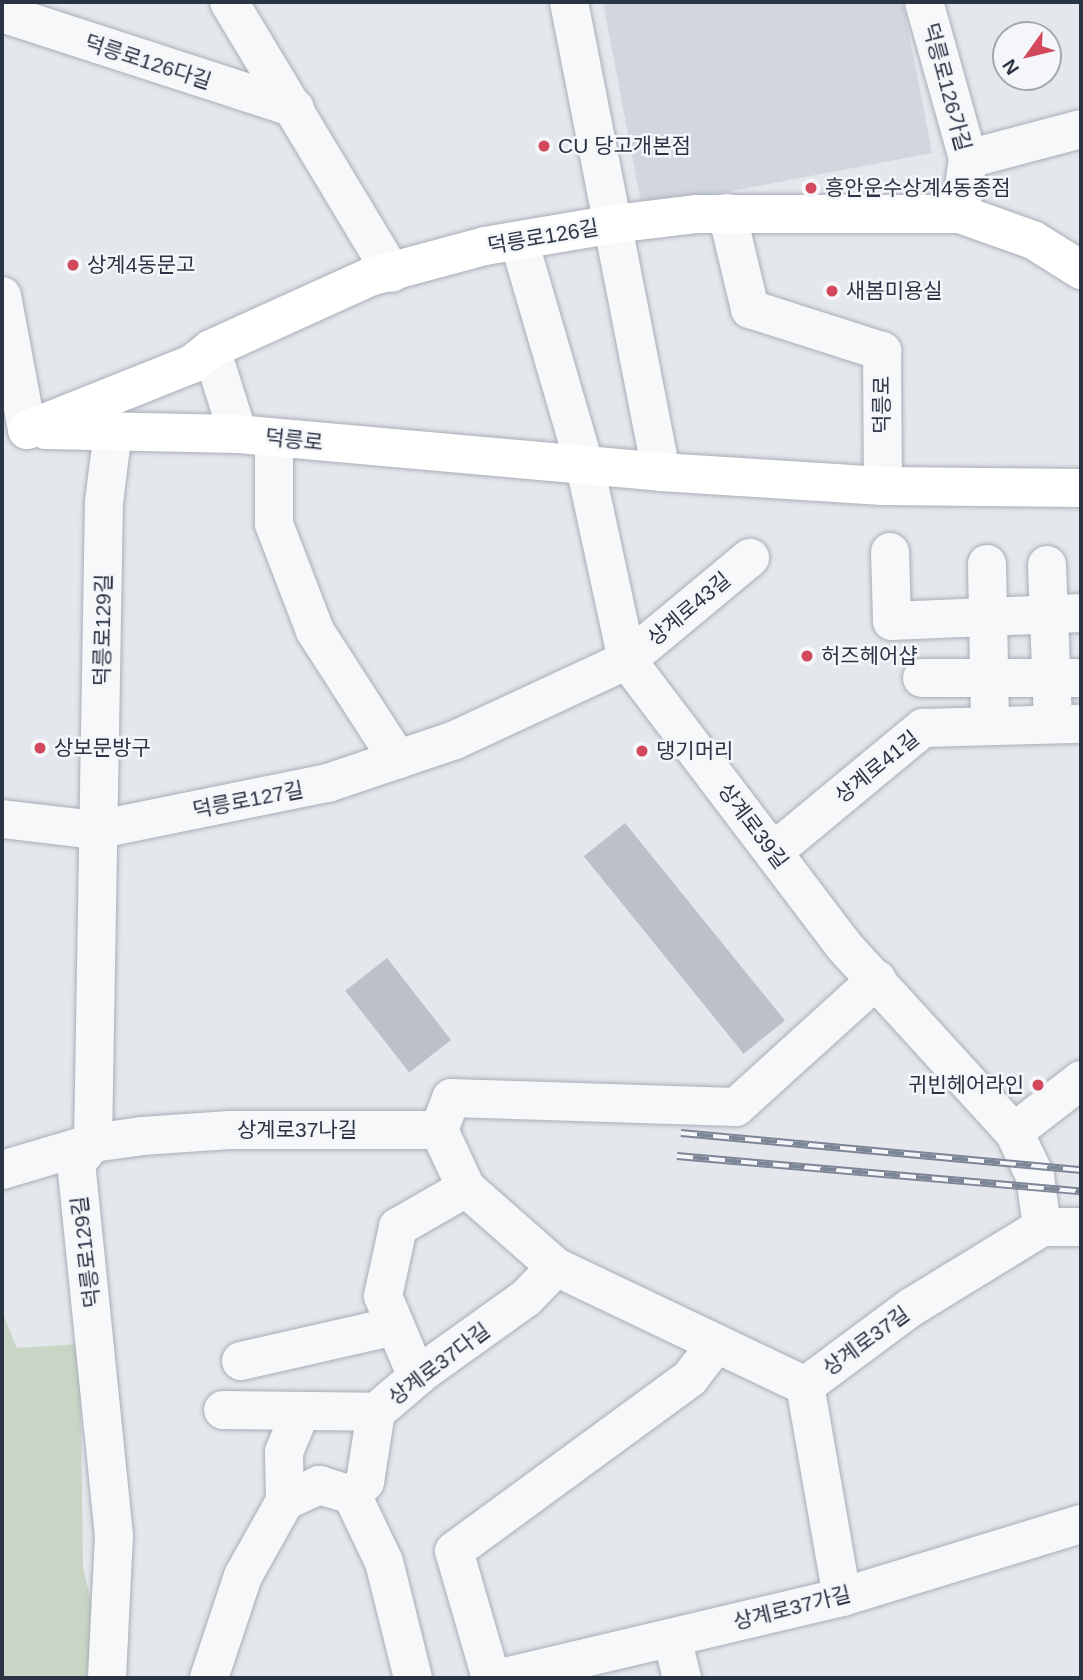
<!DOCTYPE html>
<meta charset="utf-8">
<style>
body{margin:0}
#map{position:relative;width:1083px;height:1680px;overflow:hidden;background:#e4e7ec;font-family:Arial,"Noto Sans KR",sans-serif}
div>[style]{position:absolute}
.built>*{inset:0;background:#d2d6de}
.green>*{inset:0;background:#c9d6c5}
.building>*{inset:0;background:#bbc0ca;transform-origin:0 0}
.roads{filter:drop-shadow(0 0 2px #a9aeb7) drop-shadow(0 0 2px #a9aeb7)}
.minor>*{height:38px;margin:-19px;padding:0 19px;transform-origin:19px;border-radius:19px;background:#f7f8fa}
.major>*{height:38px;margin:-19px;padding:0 19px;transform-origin:19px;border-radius:19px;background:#fff}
.rail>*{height:8px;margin-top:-4px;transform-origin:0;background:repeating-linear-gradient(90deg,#f4f6f9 0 16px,#7d8696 0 32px);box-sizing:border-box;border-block:2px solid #7d8696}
.dots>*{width:19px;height:19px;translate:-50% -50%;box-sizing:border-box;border:4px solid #f4f6f9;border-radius:50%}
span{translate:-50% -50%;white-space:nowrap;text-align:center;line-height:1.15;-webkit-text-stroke:5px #f4f6f9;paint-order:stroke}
.street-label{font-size:21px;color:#2b3445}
.poi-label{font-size:21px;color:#2b3445}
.left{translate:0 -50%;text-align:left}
.right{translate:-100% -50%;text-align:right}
.frame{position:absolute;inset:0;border:4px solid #2b3445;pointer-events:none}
.north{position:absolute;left:992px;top:21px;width:70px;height:70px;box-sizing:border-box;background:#f4f6f9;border:2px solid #a4a8b1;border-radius:50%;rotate:236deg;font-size:19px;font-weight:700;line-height:28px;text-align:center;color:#2b3445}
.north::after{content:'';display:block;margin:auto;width:24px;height:32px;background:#d1495b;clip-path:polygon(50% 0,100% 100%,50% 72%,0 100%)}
</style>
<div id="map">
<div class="built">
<i style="clip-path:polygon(603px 2px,903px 2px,932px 153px,642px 208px)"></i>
</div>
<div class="green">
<i style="clip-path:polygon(2px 1312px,17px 1348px,80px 1344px,83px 1568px,101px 1643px,84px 1678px,2px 1678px)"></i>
</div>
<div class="building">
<i style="left:625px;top:823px;width:254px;height:53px;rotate:51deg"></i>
<i style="left:387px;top:958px;width:104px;height:53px;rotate:52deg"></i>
</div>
<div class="roads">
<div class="minor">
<i style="left:229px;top:2px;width:316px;rotate:59deg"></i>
<i style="left:569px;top:2px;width:479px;rotate:78.9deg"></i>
<i style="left:924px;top:2px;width:163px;rotate:74.3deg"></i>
<i style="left:968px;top:159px;width:56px;rotate:98.3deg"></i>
<i style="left:2px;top:13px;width:308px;rotate:18deg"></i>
<i style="left:968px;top:159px;width:117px;rotate:-14.9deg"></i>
<i style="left:727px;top:213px;width:99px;rotate:76.5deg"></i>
<i style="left:750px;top:309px;width:139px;rotate:17.7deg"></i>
<i style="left:882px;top:351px;width:135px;rotate:89.6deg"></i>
<i style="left:519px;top:241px;width:234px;rotate:73.7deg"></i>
<i style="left:585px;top:466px;width:198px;rotate:77.8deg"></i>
<i style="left:627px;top:660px;width:358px;rotate:52.8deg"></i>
<i style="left:843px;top:945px;width:253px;rotate:47.6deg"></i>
<i style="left:1014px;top:1132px;width:49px;rotate:64.5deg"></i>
<i style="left:1035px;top:1176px;width:51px;rotate:82.2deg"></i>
<i style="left:2px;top:296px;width:136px;rotate:79.4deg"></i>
<i style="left:211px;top:349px;width:89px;rotate:72.4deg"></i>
<i style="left:274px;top:438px;width:86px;rotate:90deg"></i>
<i style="left:274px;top:524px;width:115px;rotate:69deg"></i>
<i style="left:315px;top:631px;width:153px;rotate:57.2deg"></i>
<i style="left:890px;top:552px;width:69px;rotate:88.3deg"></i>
<i style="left:892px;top:621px;width:189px;rotate:-2.4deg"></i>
<i style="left:987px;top:564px;width:162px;rotate:88.9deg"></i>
<i style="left:1047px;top:565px;width:159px;rotate:87.8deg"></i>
<i style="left:922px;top:678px;width:159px"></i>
<i style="left:2px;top:819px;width:95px;rotate:6.7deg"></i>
<i style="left:96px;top:830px;width:237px;rotate:-11.5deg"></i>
<i style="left:328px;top:783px;width:134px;rotate:-18.7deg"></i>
<i style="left:455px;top:740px;width:190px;rotate:-24.9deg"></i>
<i style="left:627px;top:660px;width:160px;rotate:-39.7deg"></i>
<i style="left:773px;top:852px;width:195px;rotate:-39.6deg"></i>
<i style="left:923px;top:728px;width:158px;rotate:-1.5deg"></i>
<i style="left:439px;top:1130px;width:34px;rotate:-69deg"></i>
<i style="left:451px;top:1098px;width:285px;rotate:1.8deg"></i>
<i style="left:736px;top:1107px;width:190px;rotate:-42.2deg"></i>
<i style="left:439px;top:1130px;width:64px;rotate:65deg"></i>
<i style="left:466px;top:1188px;width:120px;rotate:41.3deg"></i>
<i style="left:556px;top:1267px;width:276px;rotate:25.5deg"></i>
<i style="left:1014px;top:1132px;width:85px;rotate:-37.8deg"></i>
<i style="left:2px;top:1170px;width:95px;rotate:-16.5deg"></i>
<i style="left:93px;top:1143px;width:49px;rotate:-8.1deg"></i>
<i style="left:142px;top:1136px;width:88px;rotate:-3.9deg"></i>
<i style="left:230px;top:1130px;width:209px"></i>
<i style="left:241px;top:1361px;width:158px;rotate:-12.8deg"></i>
<i style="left:417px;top:1377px;width:88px;rotate:-112.8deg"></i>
<i style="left:383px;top:1296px;width:71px;rotate:-77.7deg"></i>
<i style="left:398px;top:1227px;width:78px;rotate:-29.8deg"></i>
<i style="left:223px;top:1410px;width:153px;rotate:0.7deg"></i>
<i style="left:285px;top:1501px;width:49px;rotate:-91.2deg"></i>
<i style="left:284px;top:1452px;width:44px;rotate:-67.5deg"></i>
<i style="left:842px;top:1597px;width:214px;rotate:-99.9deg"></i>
<i style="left:805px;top:1386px;width:131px;rotate:-36.6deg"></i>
<i style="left:910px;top:1308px;width:155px;rotate:-31.5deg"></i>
<i style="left:1042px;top:1227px;width:39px"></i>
<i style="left:672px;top:1638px;width:41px;rotate:76deg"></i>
<i style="left:107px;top:1678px;width:142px;rotate:-87.2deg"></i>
<i style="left:114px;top:1536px;width:375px;rotate:-95.8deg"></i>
<i style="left:76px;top:1163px;width:26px;rotate:-50deg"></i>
<i style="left:93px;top:1143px;width:641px;rotate:-89.02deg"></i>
<i style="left:104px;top:502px;width:72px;rotate:-82.8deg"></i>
<i style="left:209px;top:1678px;width:108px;rotate:-71.6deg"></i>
<i style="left:243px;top:1576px;width:86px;rotate:-60.8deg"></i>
<i style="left:285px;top:1501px;width:38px;rotate:-25deg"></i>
<i style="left:319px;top:1485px;width:34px;rotate:17deg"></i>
<i style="left:413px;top:1678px;width:120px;rotate:-104deg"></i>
<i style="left:384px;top:1562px;width:74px;rotate:-115.5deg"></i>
<i style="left:352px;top:1495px;width:18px;rotate:-45deg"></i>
<i style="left:365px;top:1482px;width:71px;rotate:-81.1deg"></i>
<i style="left:376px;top:1412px;width:63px;rotate:-40.5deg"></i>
<i style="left:424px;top:1371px;width:125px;rotate:-35.6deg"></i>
<i style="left:526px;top:1298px;width:43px;rotate:-45.9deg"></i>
<i style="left:491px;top:1678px;width:132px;rotate:-106.2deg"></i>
<i style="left:454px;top:1551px;width:293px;rotate:-36.2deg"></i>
<i style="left:690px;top:1378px;width:43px;rotate:-52.6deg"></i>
<i style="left:500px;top:1678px;width:351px;rotate:-13.3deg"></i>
<i style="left:842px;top:1597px;width:250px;rotate:-17deg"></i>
</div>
<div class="major">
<i style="left:27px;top:430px;width:178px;rotate:-21.8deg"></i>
<i style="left:192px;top:364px;width:24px;rotate:-38deg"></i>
<i style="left:211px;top:349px;width:175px;rotate:-24.4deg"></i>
<i style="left:370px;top:277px;width:119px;rotate:-15.1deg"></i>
<i style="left:485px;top:246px;width:131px;rotate:-9.7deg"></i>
<i style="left:614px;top:224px;width:84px;rotate:-6.9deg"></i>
<i style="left:697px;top:214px;width:263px"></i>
<i style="left:960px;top:214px;width:77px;rotate:19.6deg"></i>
<i style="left:1033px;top:240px;width:57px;rotate:32deg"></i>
<i style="left:46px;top:430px;width:192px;rotate:1.2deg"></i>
<i style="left:238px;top:434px;width:425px;rotate:5.1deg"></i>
<i style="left:661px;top:472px;width:222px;rotate:3.6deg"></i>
<i style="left:883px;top:486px;width:198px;rotate:0.6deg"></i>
</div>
</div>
<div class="rail">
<i style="left:681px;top:1133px;width:402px;rotate:5.3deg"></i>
<i style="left:677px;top:1156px;width:406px;rotate:5deg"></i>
</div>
<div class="dots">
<i style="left:544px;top:146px;background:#d1495b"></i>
<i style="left:811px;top:188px;background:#d1495b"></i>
<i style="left:73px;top:265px;background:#d1495b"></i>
<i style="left:832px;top:291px;background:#d1495b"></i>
<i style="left:807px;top:656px;background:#d1495b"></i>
<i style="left:40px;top:748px;background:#d1495b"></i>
<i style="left:642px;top:751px;background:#d1495b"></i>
<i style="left:1038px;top:1085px;background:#d1495b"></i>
</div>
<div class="street-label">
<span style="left:148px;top:62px;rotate:18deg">덕릉로126다길</span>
<span style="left:947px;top:87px;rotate:75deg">덕릉로126가길</span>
<span style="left:543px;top:237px;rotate:-10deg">덕릉로126길</span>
<span style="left:882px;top:405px;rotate:-90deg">덕릉로</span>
<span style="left:294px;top:440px;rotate:6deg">덕릉로</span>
<span style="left:689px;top:609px;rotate:-40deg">상계로43길</span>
<span style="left:103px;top:630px;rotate:-89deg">덕릉로129길</span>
<span style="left:877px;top:767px;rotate:-39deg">상계로41길</span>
<span style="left:248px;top:800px;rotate:-11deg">덕릉로127길</span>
<span style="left:753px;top:826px;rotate:53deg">상계로39길</span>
<span style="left:297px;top:1130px">상계로37나길</span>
<span style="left:86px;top:1252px;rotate:-97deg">덕릉로129길</span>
<span style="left:866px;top:1341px;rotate:-36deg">상계로37길</span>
<span style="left:439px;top:1364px;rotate:-37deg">상계로37다길</span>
<span style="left:792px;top:1608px;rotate:-14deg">상계로37가길</span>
</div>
<div class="poi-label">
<span class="left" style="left:558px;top:146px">CU 당고개본점</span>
<span class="left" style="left:825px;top:188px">흥안운수상계4동종점</span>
<span class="left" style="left:87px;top:265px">상계4동문고</span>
<span class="left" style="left:846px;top:291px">새봄미용실</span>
<span class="left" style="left:821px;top:656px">허즈헤어샵</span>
<span class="left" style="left:54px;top:748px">상보문방구</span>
<span class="left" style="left:656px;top:751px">댕기머리</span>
<span class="right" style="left:1024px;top:1085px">귀빈헤어라인</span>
</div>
<div class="frame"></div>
<div class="north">N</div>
</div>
